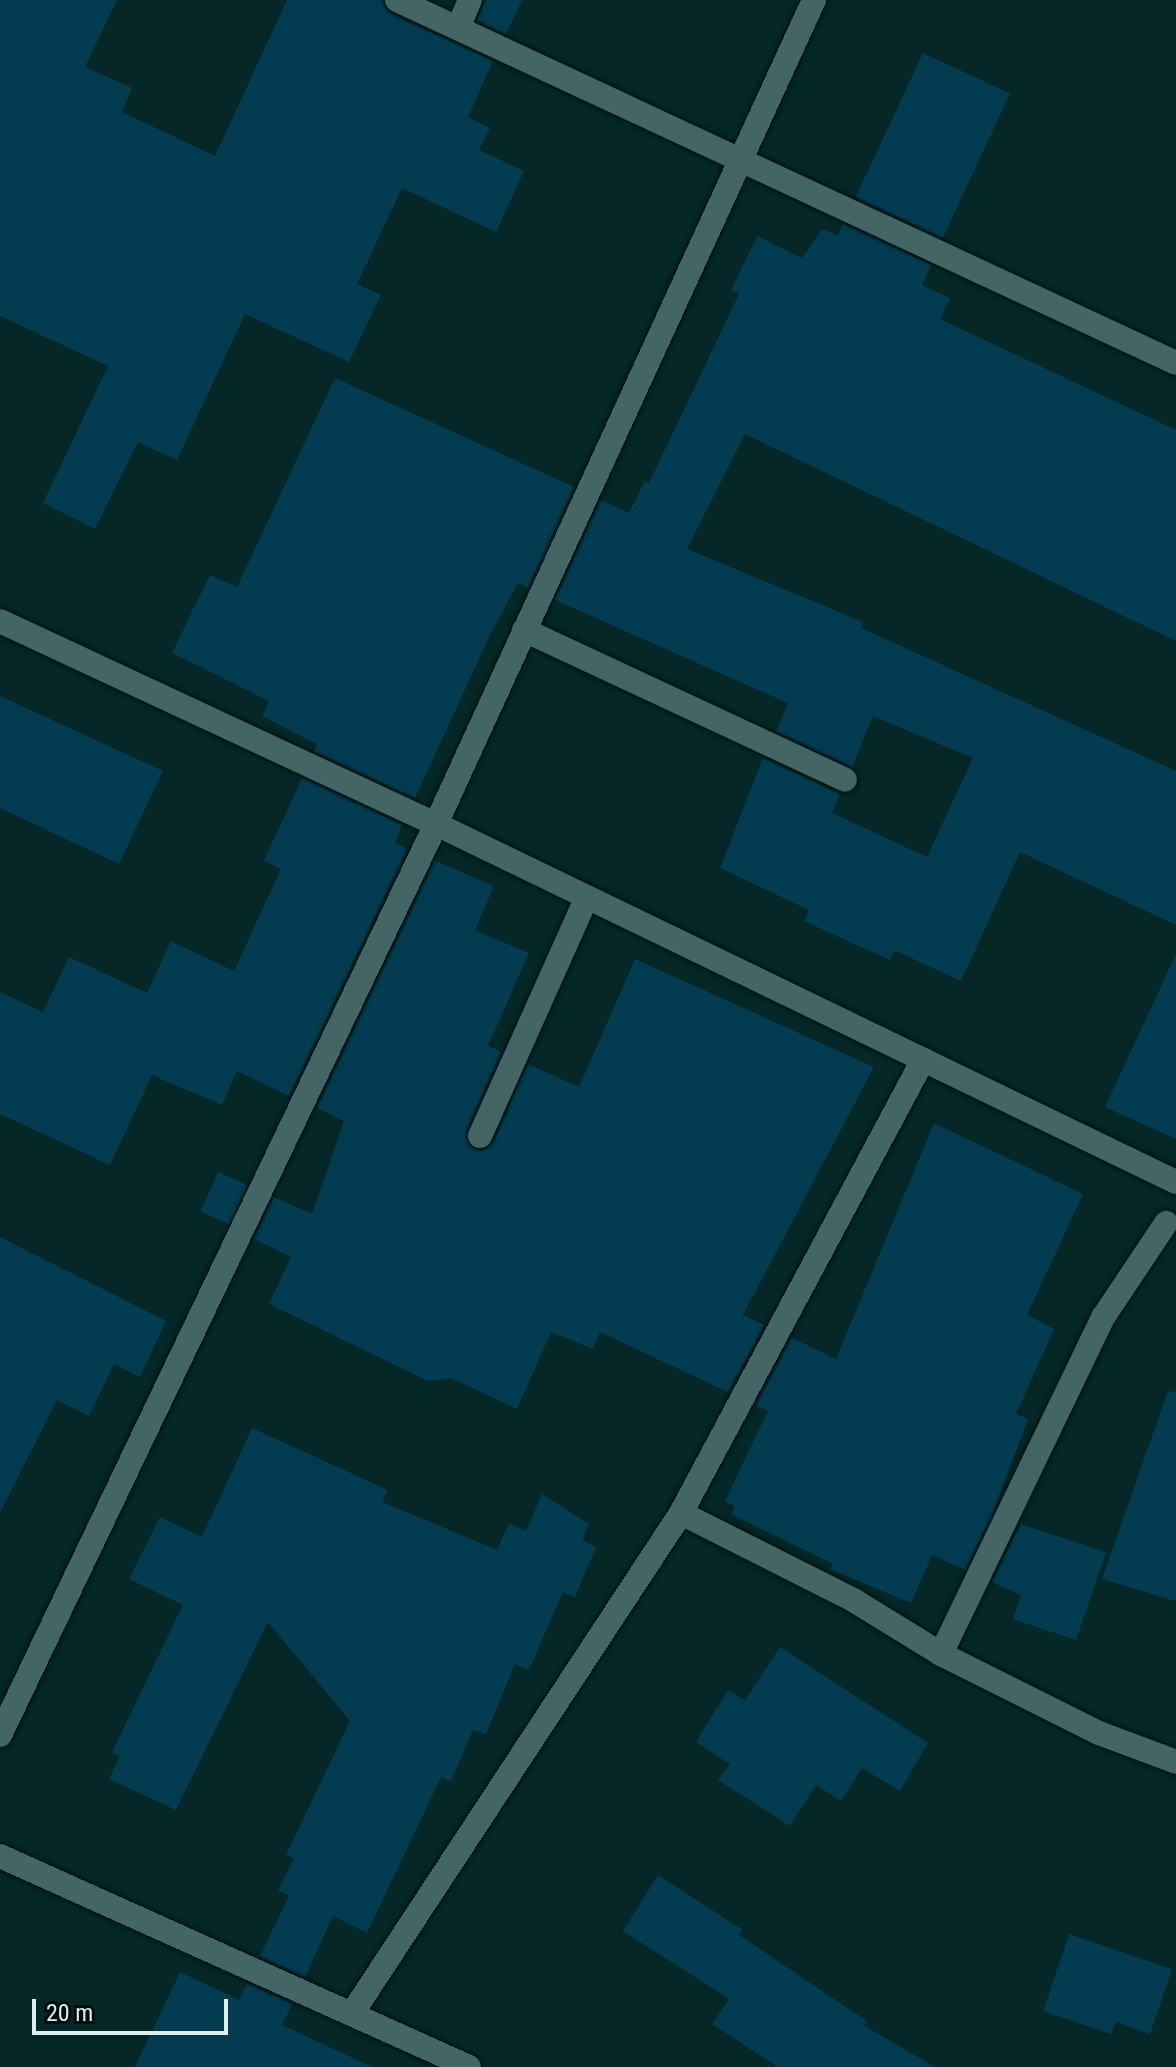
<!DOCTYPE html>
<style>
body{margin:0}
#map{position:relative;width:1176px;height:2067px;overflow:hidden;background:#052727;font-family:"Roboto Condensed",sans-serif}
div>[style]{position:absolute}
.building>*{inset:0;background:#033c51;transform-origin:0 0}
.roads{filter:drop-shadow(0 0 2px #000f0f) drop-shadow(0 0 2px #000f0f)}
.street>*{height:24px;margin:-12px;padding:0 12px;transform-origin:12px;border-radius:12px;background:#446565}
span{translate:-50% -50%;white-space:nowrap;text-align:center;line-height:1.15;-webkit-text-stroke:8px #030d0e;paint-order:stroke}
.scale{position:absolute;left:32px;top:1999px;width:196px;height:36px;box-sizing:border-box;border:4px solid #dceeee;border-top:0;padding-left:10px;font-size:24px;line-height:28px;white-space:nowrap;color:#dceeee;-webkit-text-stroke:6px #030d0e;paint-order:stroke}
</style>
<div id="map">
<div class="building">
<i style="clip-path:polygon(0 0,117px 0,85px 67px,132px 88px,122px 112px,215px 156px,287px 0,382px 0,391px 14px,493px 61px,468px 117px,490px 128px,479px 150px,524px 171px,496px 232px,402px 188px,357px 284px,381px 295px,349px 362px,245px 314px,177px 460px,138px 442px,95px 529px,43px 503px,108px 366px,0 316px)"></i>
<i style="clip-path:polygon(485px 0,522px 0,506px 34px,477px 21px)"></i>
<i style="left:923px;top:53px;width:96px;height:159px;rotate:25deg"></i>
<i style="clip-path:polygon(843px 224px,931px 265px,922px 285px,950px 298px,940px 319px,1176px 430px,1176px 641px,745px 434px,687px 549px,863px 622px,861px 628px,1176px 771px,1176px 925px,1020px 852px,961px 981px,894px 950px,890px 960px,804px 921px,809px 910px,720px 868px,763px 758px,840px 794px,832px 813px,927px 857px,973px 758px,873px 716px,852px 767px,776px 731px,788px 703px,555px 600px,601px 500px,629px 513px,645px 481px,649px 483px,739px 294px,731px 290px,757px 236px,802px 258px,822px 229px,838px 236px)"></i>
<i style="clip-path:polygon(335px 378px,574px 487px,528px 588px,518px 583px,491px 633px,415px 798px,314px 751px,317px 744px,262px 716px,269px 701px,172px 653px,210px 575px,237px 587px)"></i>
<i style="clip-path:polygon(0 696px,163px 771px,119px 864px,0 808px)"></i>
<i style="clip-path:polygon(302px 778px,402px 825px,395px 843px,407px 849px,289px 1096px,237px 1071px,222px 1105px,152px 1075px,110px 1165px,0 1114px,0 992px,43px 1012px,69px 957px,147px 993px,171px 941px,234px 971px,281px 869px,264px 861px)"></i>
<i style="clip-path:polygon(435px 861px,494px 886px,475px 930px,529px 953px,488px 1046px,501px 1052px,466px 1131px,473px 1149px,482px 1151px,493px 1143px,528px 1064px,579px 1087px,635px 959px,874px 1067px,743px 1315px,764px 1325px,728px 1392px,600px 1332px,593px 1349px,551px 1332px,517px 1409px,451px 1378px,428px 1381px,269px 1304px,291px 1257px,254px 1239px,274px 1197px,312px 1214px,344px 1121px,317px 1108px)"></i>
<i style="clip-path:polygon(1176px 954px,1176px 1139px,1105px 1107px)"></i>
<i style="clip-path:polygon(934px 1123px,1083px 1194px,1027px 1315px,1054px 1329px,1016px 1414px,1028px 1419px,992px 1514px,965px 1570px,932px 1555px,911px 1603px,830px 1569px,833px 1564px,731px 1514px,735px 1506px,725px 1501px,768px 1411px,756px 1405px,792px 1338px,836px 1359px)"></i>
<i style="left:218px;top:1172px;width:32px;height:43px;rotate:24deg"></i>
<i style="clip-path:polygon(0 1237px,166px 1321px,140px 1377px,114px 1364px,89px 1416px,57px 1400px,0 1513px)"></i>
<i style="clip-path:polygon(1168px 1391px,1176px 1392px,1176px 1601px,1102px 1579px)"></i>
<i style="clip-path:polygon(252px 1428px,388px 1490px,382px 1502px,497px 1550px,509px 1523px,526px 1531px,542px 1494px,589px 1524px,582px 1540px,596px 1547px,575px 1597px,563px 1592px,529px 1670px,515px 1664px,486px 1734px,473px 1730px,451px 1781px,441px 1777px,367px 1933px,333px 1916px,305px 1977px,260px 1956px,289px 1896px,278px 1890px,294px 1858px,286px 1855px,350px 1721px,268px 1622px,176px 1810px,109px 1779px,120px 1756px,112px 1752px,183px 1605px,129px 1579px,160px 1517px,202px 1537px)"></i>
<i style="clip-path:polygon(1021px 1524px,1106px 1552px,1076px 1640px,1013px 1619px,1021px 1595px,992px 1582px)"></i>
<i style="clip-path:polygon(780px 1647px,928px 1743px,900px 1791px,862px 1768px,841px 1801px,816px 1785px,790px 1826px,718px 1780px,730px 1764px,696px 1742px,728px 1690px,745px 1700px)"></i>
<i style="clip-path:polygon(658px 1875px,743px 1930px,739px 1935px,867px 2021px,863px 2025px,935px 2067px,778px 2067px,712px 2024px,729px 1999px,623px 1931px)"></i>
<i style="clip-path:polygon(1069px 1934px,1172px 1969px,1150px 2034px,1116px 2022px,1111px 2034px,1043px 2011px)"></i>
<i style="clip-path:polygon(180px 1972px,239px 2000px,247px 1984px,292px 2004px,282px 2025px,372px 2067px,135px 2067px)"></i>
</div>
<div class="roads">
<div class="street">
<i style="left:397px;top:0;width:859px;rotate:24.98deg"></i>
<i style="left:458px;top:28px;width:30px;rotate:-67deg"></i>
<i style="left:0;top:621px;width:481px;rotate:25deg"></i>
<i style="left:436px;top:824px;width:822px;rotate:25.82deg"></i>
<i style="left:524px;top:630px;width:354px;rotate:25deg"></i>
<i style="left:480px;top:1136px;width:260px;rotate:-65.9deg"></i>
<i style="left:681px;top:1513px;width:195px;rotate:26.8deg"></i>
<i style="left:855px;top:1601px;width:101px;rotate:31.6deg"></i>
<i style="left:941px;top:1654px;width:177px;rotate:26.6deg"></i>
<i style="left:1099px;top:1733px;width:82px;rotate:20.6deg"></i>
<i style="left:941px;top:1654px;width:375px;rotate:-64.3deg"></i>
<i style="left:1104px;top:1316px;width:112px;rotate:-56.3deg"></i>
<i style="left:0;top:1735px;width:1010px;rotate:-64.42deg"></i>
<i style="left:436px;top:824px;width:907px;rotate:-65.36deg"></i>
<i style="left:0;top:1856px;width:514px;rotate:24.22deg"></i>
<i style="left:353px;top:2012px;width:597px;rotate:-56.68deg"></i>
<i style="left:681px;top:1513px;width:514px;rotate:-61.89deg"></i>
</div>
</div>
<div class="scale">20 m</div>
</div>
